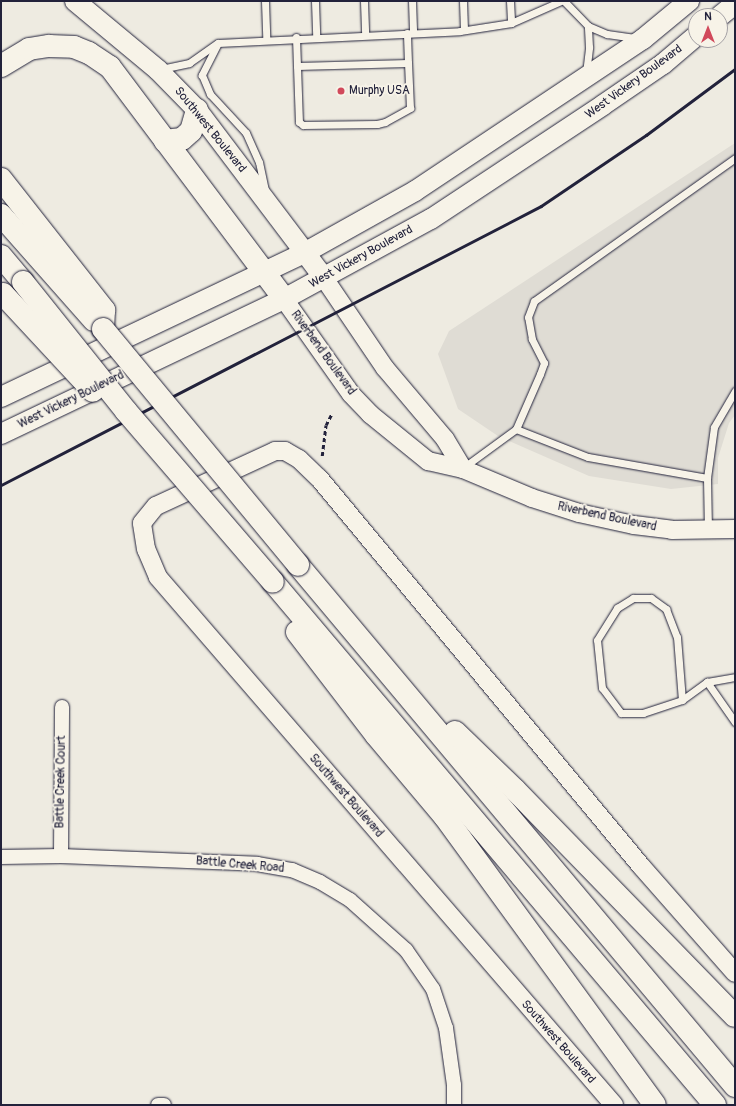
<!DOCTYPE html>
<style>
body{margin:0}
#map{position:relative;width:736px;height:1106px;overflow:hidden;background:#eeebe1;font-family:Pangolin,sans-serif}
div>[style]{position:absolute}
.built>*{inset:0;background:#dfdcd4}
.path>*{height:2.5px;margin-top:-1.25px;transform-origin:0;background:repeating-linear-gradient(90deg,#22223b 0 4px,transparent 0 7px)}
.roads{filter:drop-shadow(0 0 1px #22223b) drop-shadow(0 0 1px #22223b)}
.service>*{height:7px;margin:-3.5px;padding:0 3.5px;transform-origin:3.5px;border-radius:3.5px;background:#f7f3e8}
.minor>*{height:14px;margin:-7px;padding:0 7px;transform-origin:7px;border-radius:7px;background:#f7f3e8}
.tertiary>*{height:18px;margin:-9px;padding:0 9px;transform-origin:9px;border-radius:9px;background:#f7f3e8}
.secondary>*{height:20px;margin:-10px;padding:0 10px;transform-origin:10px;border-radius:10px;background:#f7f3e8}
.motorway>*{height:22px;margin:-11px;padding:0 11px;transform-origin:11px;border-radius:11px;background:#f7f3e8}
.rail>*{height:3px;margin:-1.5px;padding:0 1.5px;transform-origin:1.5px;border-radius:1.5px;background:#22223b}
.bridges{filter:drop-shadow(0 0 1px #22223b) drop-shadow(0 0 1px #22223b)}
.motorway-bridge>*{height:22px;margin:-11px;padding:0 11px;transform-origin:11px;border-radius:11px;background:#f7f3e8}
.dots>*{width:11px;height:11px;translate:-50% -50%;box-sizing:border-box;border:2px solid #f7f3e8;border-radius:50%}
span{translate:-50% -50%;white-space:nowrap;text-align:center;line-height:1.15;-webkit-text-stroke:3.5px #f7f3e8;paint-order:stroke}
.street-label{font-size:12px;color:#22223b}
.poi-label{font-size:12px;color:#22223b}
.left{translate:0 -50%;text-align:left}
.frame{position:absolute;inset:0;border:2px solid #22223b;pointer-events:none}
.north{position:absolute;left:688px;top:8px;width:40px;height:40px;box-sizing:border-box;background:#f7f3e8;border:1px solid #a29fa3;border-radius:50%;rotate:0deg;font-size:11px;font-weight:700;line-height:16px;text-align:center;color:#22223b}
.north::after{content:'';display:block;margin:auto;width:14px;height:18px;background:#d1495b;clip-path:polygon(50% 0,100% 100%,50% 72%,0 100%)}
</style>
<div id="map">
<div class="built">
<i style="clip-path:polygon(735px 143px,735px 415px,729px 423px,718px 458px,718px 484px,671px 489px,589px 476px,498px 436px,458px 409px,438px 354px,449px 331px)"></i>
</div>
<div class="path">
<i style="left:322px;top:456px;width:31px;rotate:-83deg"></i>
<i style="left:326px;top:425px;width:13px;rotate:-63deg"></i>
</div>
<div class="roads">
<div class="service">
<i style="left:265px;top:1px;width:38px;rotate:88deg"></i>
<i style="left:315px;top:1px;width:35px;rotate:88deg"></i>
<i style="left:364px;top:1px;width:34px;rotate:88deg"></i>
<i style="left:412px;top:1px;width:32px;rotate:88deg"></i>
<i style="left:463px;top:1px;width:29px;rotate:88deg"></i>
<i style="left:510px;top:1px;width:22px;rotate:87deg"></i>
<i style="left:564px;top:1px;width:35px;rotate:46deg"></i>
<i style="left:588px;top:26px;width:21px;rotate:23deg"></i>
<i style="left:607px;top:34px;width:30px;rotate:8deg"></i>
<i style="left:296px;top:37px;width:29px;rotate:88deg"></i>
<i style="left:297px;top:66px;width:111px;rotate:-1.5deg"></i>
<i style="left:408px;top:63px;width:30px;rotate:-92deg"></i>
<i style="left:217px;top:45px;width:34px;rotate:117deg"></i>
<i style="left:202px;top:75px;width:21px;rotate:67deg"></i>
<i style="left:210px;top:94px;width:53px;rotate:47.3deg"></i>
<i style="left:246px;top:133px;width:32px;rotate:66deg"></i>
<i style="left:259px;top:162px;width:29px;rotate:78deg"></i>
<i style="left:297px;top:66px;width:56px;rotate:88deg"></i>
<i style="left:299px;top:122px;width:5px;rotate:37deg"></i>
<i style="left:303px;top:125px;width:74px;rotate:-0.8deg"></i>
<i style="left:377px;top:124px;width:8px;rotate:-14deg"></i>
<i style="left:385px;top:122px;width:29px;rotate:-29deg"></i>
<i style="left:410px;top:108px;width:45px;rotate:-92.5deg"></i>
<i style="left:161px;top:69px;width:29px;rotate:-12deg"></i>
<i style="left:189px;top:63px;width:35px;rotate:-35deg"></i>
<i style="left:218px;top:43px;width:242px;rotate:-2.8deg"></i>
<i style="left:460px;top:31px;width:52px;rotate:-8.9deg"></i>
<i style="left:511px;top:23px;width:55px;rotate:-23.7deg"></i>
<i style="left:586px;top:73px;width:26px;rotate:-83deg"></i>
<i style="left:589px;top:47px;width:21px;rotate:-93deg"></i>
<i style="left:516px;top:429px;width:77px;rotate:21.3deg"></i>
<i style="left:588px;top:457px;width:121px;rotate:10deg"></i>
<i style="left:707px;top:478px;width:52px;rotate:88.9deg"></i>
<i style="left:464px;top:467px;width:64px;rotate:-36.2deg"></i>
<i style="left:516px;top:429px;width:60px;rotate:-66.4deg"></i>
<i style="left:540px;top:374px;width:12px;rotate:-70deg"></i>
<i style="left:544px;top:363px;width:27px;rotate:-117deg"></i>
<i style="left:532px;top:339px;width:22px;rotate:-100deg"></i>
<i style="left:528px;top:317px;width:17px;rotate:-69deg"></i>
<i style="left:534px;top:301px;width:247px;rotate:-35.4deg"></i>
<i style="left:707px;top:478px;width:51px;rotate:-82.2deg"></i>
<i style="left:714px;top:427px;width:42px;rotate:-59.7deg"></i>
<i style="left:633px;top:598px;width:18px"></i>
<i style="left:651px;top:598px;width:19px;rotate:36deg"></i>
<i style="left:666px;top:609px;width:30px;rotate:69deg"></i>
<i style="left:677px;top:637px;width:63px;rotate:85.5deg"></i>
<i style="left:682px;top:700px;width:41px;rotate:161.6deg"></i>
<i style="left:643px;top:713px;width:22px;rotate:180deg"></i>
<i style="left:621px;top:713px;width:31px;rotate:-127deg"></i>
<i style="left:602px;top:688px;width:48px;rotate:-95.9deg"></i>
<i style="left:597px;top:640px;width:38px;rotate:-58deg"></i>
<i style="left:617px;top:608px;width:19px;rotate:-32deg"></i>
<i style="left:707px;top:682px;width:49px;rotate:55deg"></i>
<i style="left:682px;top:700px;width:31px;rotate:-36deg"></i>
<i style="left:707px;top:682px;width:28px;rotate:-10deg"></i>
</div>
<div class="minor">
<i style="left:61px;top:856px;width:149px;rotate:-89.6deg"></i>
<i style="left:1px;top:857px;width:60px;rotate:-1deg"></i>
<i style="left:61px;top:856px;width:196px;rotate:2.3deg"></i>
<i style="left:257px;top:864px;width:36px;rotate:10deg"></i>
<i style="left:292px;top:870px;width:30px;rotate:23deg"></i>
<i style="left:320px;top:882px;width:35px;rotate:31deg"></i>
<i style="left:350px;top:900px;width:75px;rotate:41.8deg"></i>
<i style="left:406px;top:950px;width:47px;rotate:55.3deg"></i>
<i style="left:433px;top:989px;width:41px;rotate:71.6deg"></i>
<i style="left:446px;top:1028px;width:58px;rotate:82deg"></i>
<i style="left:454px;top:1085px;width:20px;rotate:90deg"></i>
<i style="left:158px;top:1105px;width:6px"></i>
</div>
<div class="tertiary">
<i style="left:324px;top:278px;width:109px;rotate:55.9deg"></i>
<i style="left:385px;top:368px;width:93px;rotate:49.8deg"></i>
<i style="left:445px;top:439px;width:35px;rotate:59deg"></i>
<i style="left:284px;top:299px;width:116px;rotate:54.8deg"></i>
<i style="left:351px;top:394px;width:28px;rotate:46deg"></i>
<i style="left:370px;top:414px;width:75px;rotate:39deg"></i>
<i style="left:428px;top:461px;width:36px;rotate:13deg"></i>
<i style="left:463px;top:469px;width:75px;rotate:22.8deg"></i>
<i style="left:532px;top:498px;width:49px;rotate:17.7deg"></i>
<i style="left:579px;top:513px;width:56px;rotate:12.3deg"></i>
<i style="left:634px;top:525px;width:38px;rotate:7deg"></i>
<i style="left:672px;top:530px;width:63px;rotate:-0.9deg"></i>
<i style="left:614px;top:1105px;width:698px;rotate:-130.82deg"></i>
<i style="left:158px;top:577px;width:30px;rotate:-113deg"></i>
<i style="left:146px;top:549px;width:26px;rotate:-99deg"></i>
<i style="left:142px;top:523px;width:22px;rotate:-51deg"></i>
<i style="left:156px;top:506px;width:131px;rotate:-24.8deg"></i>
<i style="left:275px;top:451px;width:10px"></i>
<i style="left:285px;top:451px;width:16px;rotate:30deg"></i>
<i style="left:299px;top:459px;width:28px;rotate:44deg"></i>
<i style="left:319px;top:478px;width:504px;rotate:50.31deg"></i>
<i style="left:641px;top:866px;width:142px;rotate:48.7deg"></i>
</div>
<div class="secondary">
<i style="left:75px;top:1px;width:108px;rotate:39.7deg"></i>
<i style="left:158px;top:70px;width:56px;rotate:45.7deg"></i>
<i style="left:197px;top:110px;width:211px;rotate:52.9deg"></i>
<i style="left:720px;top:16px;width:19px;rotate:-39deg"></i>
<i style="left:1px;top:397px;width:338px;rotate:-25.4deg"></i>
<i style="left:306px;top:252px;width:125px;rotate:-29.2deg"></i>
<i style="left:415px;top:191px;width:274px;rotate:-33.7deg"></i>
<i style="left:643px;top:39px;width:60px;rotate:-39.6deg"></i>
<i style="left:1px;top:434px;width:314px;rotate:-25.5deg"></i>
<i style="left:284px;top:299px;width:167px;rotate:-28.6deg"></i>
<i style="left:431px;top:219px;width:206px;rotate:-33.5deg"></i>
<i style="left:603px;top:105px;width:73px;rotate:-34.3deg"></i>
<i style="left:663px;top:64px;width:43px;rotate:-40.3deg"></i>
</div>
<div class="motorway">
<i style="left:1px;top:66px;width:33px;rotate:-31deg"></i>
<i style="left:29px;top:49px;width:20px;rotate:-9deg"></i>
<i style="left:49px;top:46px;width:25px;rotate:2deg"></i>
<i style="left:74px;top:47px;width:16px;rotate:22deg"></i>
<i style="left:89px;top:53px;width:25px;rotate:34deg"></i>
<i style="left:110px;top:67px;width:290px;rotate:53.1deg"></i>
<i style="left:165px;top:141px;width:17px;rotate:-7deg"></i>
<i style="left:182px;top:139px;width:12px;rotate:-42deg"></i>
<i style="left:191px;top:131px;width:22px;rotate:-74deg"></i>
<i style="left:1px;top:179px;width:167px;rotate:51.8deg"></i>
<i style="left:104px;top:310px;width:19px;rotate:93deg"></i>
<i style="left:1px;top:215px;width:140px;rotate:48.5deg"></i>
<i style="left:1px;top:256px;width:34px;rotate:50deg"></i>
<i style="left:298px;top:565px;width:680px;rotate:50.01deg"></i>
<i style="left:273px;top:582px;width:685px;rotate:49.8deg"></i>
<i style="left:297px;top:632px;width:130px;rotate:52.5deg"></i>
<i style="left:376px;top:735px;width:107px;rotate:49.9deg"></i>
<i style="left:445px;top:817px;width:356px;rotate:53.9deg"></i>
<i style="left:455px;top:732px;width:83px;rotate:44deg"></i>
<i style="left:515px;top:790px;width:315px;rotate:45.8deg"></i>
</div>
</div>
<div class="rail">
<i style="left:1px;top:485px;width:608px;rotate:-27.32deg"></i>
<i style="left:541px;top:206px;width:127px;rotate:-34.1deg"></i>
<i style="left:646px;top:135px;width:111px;rotate:-36.6deg"></i>
</div>
<div class="bridges">
<div class="motorway-bridge">
<i style="left:23px;top:282px;width:165px;rotate:51.4deg"></i>
<i style="left:126px;top:411px;width:225px;rotate:49.3deg"></i>
<i style="left:3px;top:294px;width:132px;rotate:47.1deg"></i>
<i style="left:103px;top:329px;width:306px;rotate:50.4deg"></i>
</div>
</div>
<div class="dots">
<i style="left:341px;top:91px;background:#d1495b"></i>
</div>
<div class="street-label">
<span style="left:634px;top:82px;rotate:-36deg">West Vickery Boulevard</span>
<span style="left:210px;top:130px;rotate:51deg">Southwest Boulevard</span>
<span style="left:361px;top:257px;rotate:-29deg">West Vickery Boulevard</span>
<span style="left:323px;top:353px;rotate:54deg">Riverbend Boulevard</span>
<span style="left:71px;top:400px;rotate:-26deg">West Vickery Boulevard</span>
<span style="left:607px;top:517px;rotate:12deg">Riverbend Boulevard</span>
<span style="left:61px;top:782px;rotate:-89deg">Battle Creek Court</span>
<span style="left:346px;top:796px;rotate:49deg">Southwest Boulevard</span>
<span style="left:240px;top:865px;rotate:5deg">Battle Creek Road</span>
<span style="left:558px;top:1042px;rotate:49deg">Southwest Boulevard</span>
</div>
<div class="poi-label">
<span class="left" style="left:349px;top:91px">Murphy USA</span>
</div>
<div class="frame"></div>
<div class="north">N</div>
</div>
